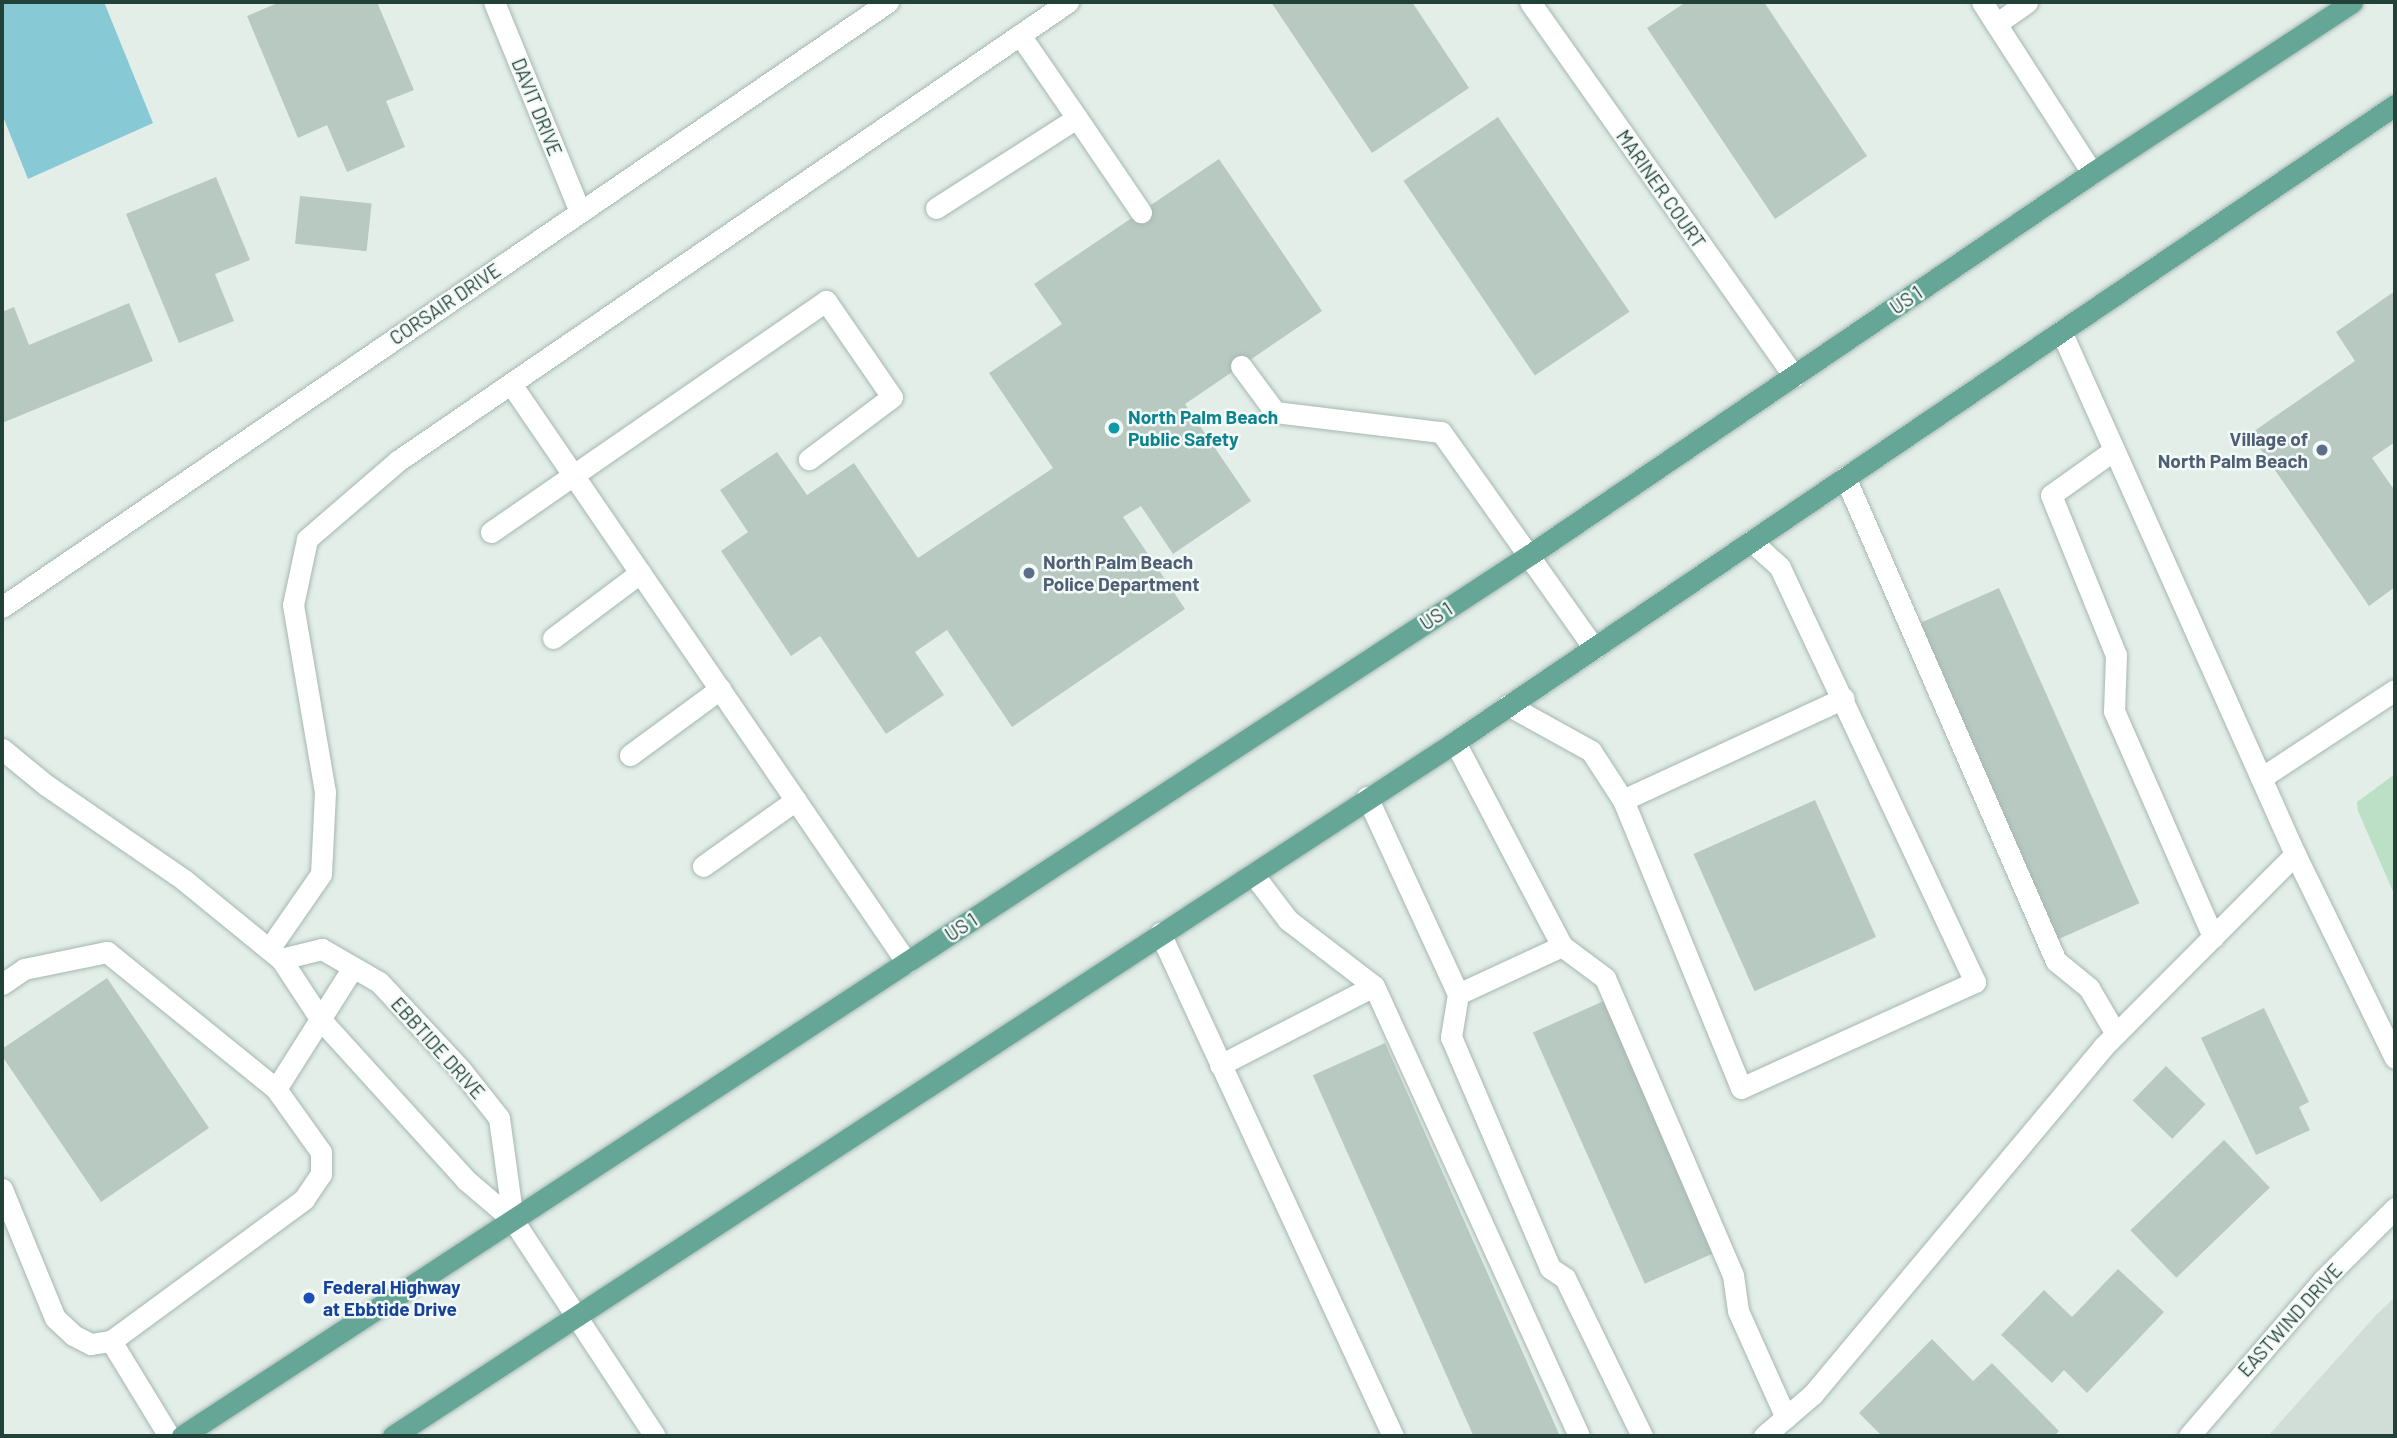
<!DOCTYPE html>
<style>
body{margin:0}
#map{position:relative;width:2397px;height:1438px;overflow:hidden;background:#e3eee9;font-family:Barlow,sans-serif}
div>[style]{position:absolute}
.built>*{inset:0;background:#d1ded8}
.green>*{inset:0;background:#bbe0c5}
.water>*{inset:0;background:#88c9d6}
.building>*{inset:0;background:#b8c9c2;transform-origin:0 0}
.roads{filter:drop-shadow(0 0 2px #a5b7b1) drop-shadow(0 0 2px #a5b7b1)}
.minor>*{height:21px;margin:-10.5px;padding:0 10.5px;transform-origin:10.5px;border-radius:10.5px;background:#fff}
.major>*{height:21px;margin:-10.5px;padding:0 10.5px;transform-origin:10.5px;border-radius:10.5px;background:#65a696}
.dots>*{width:19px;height:19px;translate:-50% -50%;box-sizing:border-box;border:4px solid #f4faf7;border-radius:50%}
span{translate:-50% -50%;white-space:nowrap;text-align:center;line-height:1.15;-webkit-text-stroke:5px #f4faf7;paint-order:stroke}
.street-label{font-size:19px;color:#214139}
.culture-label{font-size:19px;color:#0d838f;font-weight:700}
.left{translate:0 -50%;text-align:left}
.service-label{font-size:19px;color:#4e5e75;font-weight:700}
.right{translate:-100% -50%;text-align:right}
.transit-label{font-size:19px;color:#164399;font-weight:700}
.frame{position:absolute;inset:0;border:4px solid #214139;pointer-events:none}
</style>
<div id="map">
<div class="built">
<i style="clip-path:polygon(2395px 1297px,2395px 1436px,2268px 1436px,2377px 1314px)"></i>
</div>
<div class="green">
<i style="clip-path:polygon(2395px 774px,2395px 896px,2358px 811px,2357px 802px)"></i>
</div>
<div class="water">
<i style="clip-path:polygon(2px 2px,104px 2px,153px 123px,28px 179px,2px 114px)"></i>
</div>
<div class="building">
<i style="clip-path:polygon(280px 2px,377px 2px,414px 90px,386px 101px,405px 147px,347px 172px,327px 125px,298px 138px,247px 16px)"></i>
<i style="clip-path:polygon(1271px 2px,1412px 2px,1469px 88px,1372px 153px)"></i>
<i style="clip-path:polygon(1686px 2px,1764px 2px,1867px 156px,1775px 219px,1647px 28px)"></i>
<i style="left:1498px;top:117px;width:235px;height:114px;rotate:56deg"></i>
<i style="clip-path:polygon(1219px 159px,1322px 311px,1185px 404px,1251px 501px,1173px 554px,1141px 506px,1123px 517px,1185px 609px,1012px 727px,947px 630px,915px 652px,944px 695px,886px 734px,820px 636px,791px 656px,721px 551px,748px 532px,720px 490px,777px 452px,807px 495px,854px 463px,918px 558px,1053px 468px,989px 373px,1062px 324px,1034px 284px)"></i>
<i style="clip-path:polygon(216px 177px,250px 260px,215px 274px,234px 321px,179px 343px,126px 214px)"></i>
<i style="left:300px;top:196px;width:72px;height:48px;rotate:6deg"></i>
<i style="clip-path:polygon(2395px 291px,2395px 442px,2372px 458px,2395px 491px,2395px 587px,2369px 606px,2250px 434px,2355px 361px,2336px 332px)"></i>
<i style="clip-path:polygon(129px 303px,153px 361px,2px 423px,2px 312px,14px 307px,29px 345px)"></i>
<i style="left:1999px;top:588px;width:345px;height:90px;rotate:66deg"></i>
<i style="left:1815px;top:800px;width:150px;height:133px;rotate:66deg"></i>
<i style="clip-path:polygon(107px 978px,209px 1128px,101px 1202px,2px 1056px,2px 1049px)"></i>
<i style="left:1606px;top:1000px;width:275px;height:80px;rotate:66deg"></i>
<i style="clip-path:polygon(2264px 1008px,2309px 1102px,2299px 1107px,2310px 1130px,2256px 1155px,2201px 1038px)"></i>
<i style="left:1385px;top:1043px;width:432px;height:79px;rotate:66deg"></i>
<i style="left:2166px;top:1066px;width:55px;height:48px;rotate:44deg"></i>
<i style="left:2224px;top:1140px;width:66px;height:130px;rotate:46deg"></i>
<i style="clip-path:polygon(2118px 1269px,2164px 1312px,2087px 1393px,2064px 1370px,2052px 1383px,2001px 1335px,2044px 1290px,2072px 1317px)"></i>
<i style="clip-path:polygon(1932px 1339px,1973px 1381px,1992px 1363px,2059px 1431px,2054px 1436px,1882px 1436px,1859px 1413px)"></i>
</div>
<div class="roads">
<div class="minor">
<i style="left:494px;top:2px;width:227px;rotate:67.7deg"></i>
<i style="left:1530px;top:2px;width:458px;rotate:54.8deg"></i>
<i style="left:1982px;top:2px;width:203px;rotate:57.2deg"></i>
<i style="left:1996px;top:24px;width:38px;rotate:-35deg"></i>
<i style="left:1077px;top:118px;width:114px;rotate:55.8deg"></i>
<i style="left:936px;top:208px;width:167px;rotate:-32.6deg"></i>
<i style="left:1077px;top:118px;width:101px;rotate:-124.5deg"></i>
<i style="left:2061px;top:331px;width:573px;rotate:65.9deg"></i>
<i style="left:2295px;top:854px;width:227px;rotate:63.9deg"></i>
<i style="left:1241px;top:366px;width:57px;rotate:53.5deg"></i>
<i style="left:1275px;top:412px;width:167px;rotate:6.9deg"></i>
<i style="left:1441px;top:432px;width:265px;rotate:54.7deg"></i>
<i style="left:511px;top:384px;width:701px;rotate:55.63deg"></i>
<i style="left:2114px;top:450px;width:77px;rotate:144.5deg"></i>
<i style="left:2051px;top:495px;width:173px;rotate:67.9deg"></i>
<i style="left:2116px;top:655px;width:56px;rotate:92deg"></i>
<i style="left:2114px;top:711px;width:247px;rotate:66.3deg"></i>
<i style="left:1845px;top:477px;width:528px;rotate:66.45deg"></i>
<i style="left:2056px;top:961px;width:43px;rotate:39.3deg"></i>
<i style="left:2089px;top:988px;width:53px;rotate:59.6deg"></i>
<i style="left:491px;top:532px;width:407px;rotate:-34.6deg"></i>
<i style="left:826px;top:301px;width:116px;rotate:55.5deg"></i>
<i style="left:892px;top:397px;width:104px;rotate:143.2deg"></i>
<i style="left:2px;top:607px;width:1073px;rotate:-34.33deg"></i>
<i style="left:553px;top:638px;width:109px;rotate:-36.8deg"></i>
<i style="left:1508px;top:705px;width:95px;rotate:29deg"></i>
<i style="left:1591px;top:751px;width:59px;rotate:56.9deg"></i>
<i style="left:1623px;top:800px;width:311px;rotate:67.7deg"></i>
<i style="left:1741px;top:1088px;width:257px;rotate:-24.4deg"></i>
<i style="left:1975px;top:982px;width:459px;rotate:-115.2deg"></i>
<i style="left:1780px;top:567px;width:39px;rotate:-138deg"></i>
<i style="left:2px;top:749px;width:57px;rotate:39.3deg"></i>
<i style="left:46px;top:785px;width:168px;rotate:34.5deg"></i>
<i style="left:184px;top:880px;width:125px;rotate:39.2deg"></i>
<i style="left:281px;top:959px;width:73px;rotate:56.7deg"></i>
<i style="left:321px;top:1020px;width:216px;rotate:47.8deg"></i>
<i style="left:466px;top:1180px;width:62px;rotate:40.4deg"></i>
<i style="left:513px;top:1220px;width:258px;rotate:56.7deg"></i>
<i style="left:630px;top:755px;width:112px;rotate:-36.3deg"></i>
<i style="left:2261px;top:778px;width:160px;rotate:-33.3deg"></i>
<i style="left:1367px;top:797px;width:217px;rotate:65.2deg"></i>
<i style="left:1458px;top:994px;width:115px;rotate:-24.8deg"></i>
<i style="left:1562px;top:946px;width:230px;rotate:-117.7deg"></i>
<i style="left:1623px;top:800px;width:243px;rotate:-24.8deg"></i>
<i style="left:703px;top:866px;width:114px;rotate:-35.4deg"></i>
<i style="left:1253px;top:874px;width:58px;rotate:52.7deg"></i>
<i style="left:1288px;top:920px;width:108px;rotate:37.5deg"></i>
<i style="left:1374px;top:986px;width:494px;rotate:65.5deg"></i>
<i style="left:1160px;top:933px;width:554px;rotate:65.15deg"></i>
<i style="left:1562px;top:946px;width:54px;rotate:36.7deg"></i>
<i style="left:1605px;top:978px;width:323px;rotate:66.7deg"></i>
<i style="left:1733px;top:1275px;width:36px;rotate:82deg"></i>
<i style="left:1738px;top:1311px;width:117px;rotate:65.8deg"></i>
<i style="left:269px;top:949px;width:91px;rotate:-55.3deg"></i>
<i style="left:321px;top:874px;width:82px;rotate:-87.2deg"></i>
<i style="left:325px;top:792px;width:190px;rotate:-99.7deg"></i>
<i style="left:293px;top:605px;width:67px;rotate:-78deg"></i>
<i style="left:307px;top:539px;width:121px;rotate:-40.7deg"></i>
<i style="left:399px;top:460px;width:811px;rotate:-34.4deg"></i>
<i style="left:281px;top:959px;width:42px;rotate:-13.7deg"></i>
<i style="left:322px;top:949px;width:66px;rotate:30.1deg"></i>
<i style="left:379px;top:982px;width:120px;rotate:47deg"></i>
<i style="left:461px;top:1070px;width:61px;rotate:51.6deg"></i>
<i style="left:499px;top:1118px;width:103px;rotate:82.2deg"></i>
<i style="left:2px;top:984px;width:27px;rotate:-34deg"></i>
<i style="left:24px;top:969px;width:85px;rotate:-11.6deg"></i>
<i style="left:107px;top:952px;width:218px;rotate:39deg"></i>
<i style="left:1458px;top:994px;width:44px;rotate:99.2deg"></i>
<i style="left:1451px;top:1037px;width:251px;rotate:66.8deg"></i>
<i style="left:1550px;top:1268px;width:18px;rotate:34deg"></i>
<i style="left:1565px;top:1278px;width:176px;rotate:64deg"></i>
<i style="left:1220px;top:1065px;width:173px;rotate:-27.2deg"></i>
<i style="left:2px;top:1189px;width:139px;rotate:67.7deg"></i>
<i style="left:55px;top:1318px;width:25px;rotate:43deg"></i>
<i style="left:73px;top:1335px;width:20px;rotate:27deg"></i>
<i style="left:91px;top:1344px;width:20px;rotate:-9deg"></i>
<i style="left:111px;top:1341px;width:240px;rotate:-36.3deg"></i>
<i style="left:304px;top:1199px;width:30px;rotate:-56deg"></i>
<i style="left:321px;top:1174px;width:22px;rotate:-90deg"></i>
<i style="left:321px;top:1152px;width:77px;rotate:-125.5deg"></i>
<i style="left:276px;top:1089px;width:144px;rotate:-57.7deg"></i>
<i style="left:111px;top:1341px;width:111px;rotate:58.6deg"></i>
<i style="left:1764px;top:1436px;width:65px;rotate:-40.6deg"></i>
<i style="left:1813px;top:1394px;width:452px;rotate:-50.1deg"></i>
<i style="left:2103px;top:1047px;width:272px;rotate:-45.1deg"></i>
<i style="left:2189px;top:1436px;width:206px;rotate:-49.3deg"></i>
<i style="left:2323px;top:1280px;width:102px;rotate:-45deg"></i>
</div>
<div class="major">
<i style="left:182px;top:1436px;width:1612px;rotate:-33.18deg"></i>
<i style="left:1531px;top:554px;width:678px;rotate:-34.18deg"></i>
<i style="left:2092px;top:173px;width:311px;rotate:-33.3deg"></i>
<i style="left:393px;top:1436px;width:1269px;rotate:-33.16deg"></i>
<i style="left:1455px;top:742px;width:1136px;rotate:-34.12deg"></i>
</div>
</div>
<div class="dots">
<i style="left:1114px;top:428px;background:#0f9aa8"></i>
<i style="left:2322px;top:450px;background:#5c6f8a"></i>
<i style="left:1029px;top:573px;background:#5c6f8a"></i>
<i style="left:309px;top:1298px;background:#1a4fb4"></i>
</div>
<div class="street-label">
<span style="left:537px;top:107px;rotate:68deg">DAVIT DRIVE</span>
<span style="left:1661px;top:189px;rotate:55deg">MARINER COURT</span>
<span style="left:1906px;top:300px;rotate:-34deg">US 1</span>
<span style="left:445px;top:304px;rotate:-34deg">CORSAIR DRIVE</span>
<span style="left:1436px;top:616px;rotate:-33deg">US 1</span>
<span style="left:961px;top:927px;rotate:-33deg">US 1</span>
<span style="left:438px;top:1048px;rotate:48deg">EBBTIDE DRIVE</span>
<span style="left:2290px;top:1320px;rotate:-48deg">EASTWIND DRIVE</span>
</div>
<div class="culture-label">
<span class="left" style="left:1128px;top:428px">North Palm Beach<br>Public Safety</span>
</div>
<div class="service-label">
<span class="right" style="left:2308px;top:450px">Village of<br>North Palm Beach</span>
<span class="left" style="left:1043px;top:573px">North Palm Beach<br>Police Department</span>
</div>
<div class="transit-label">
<span class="left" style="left:323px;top:1298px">Federal Highway<br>at Ebbtide Drive</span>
</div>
<div class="frame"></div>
</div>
